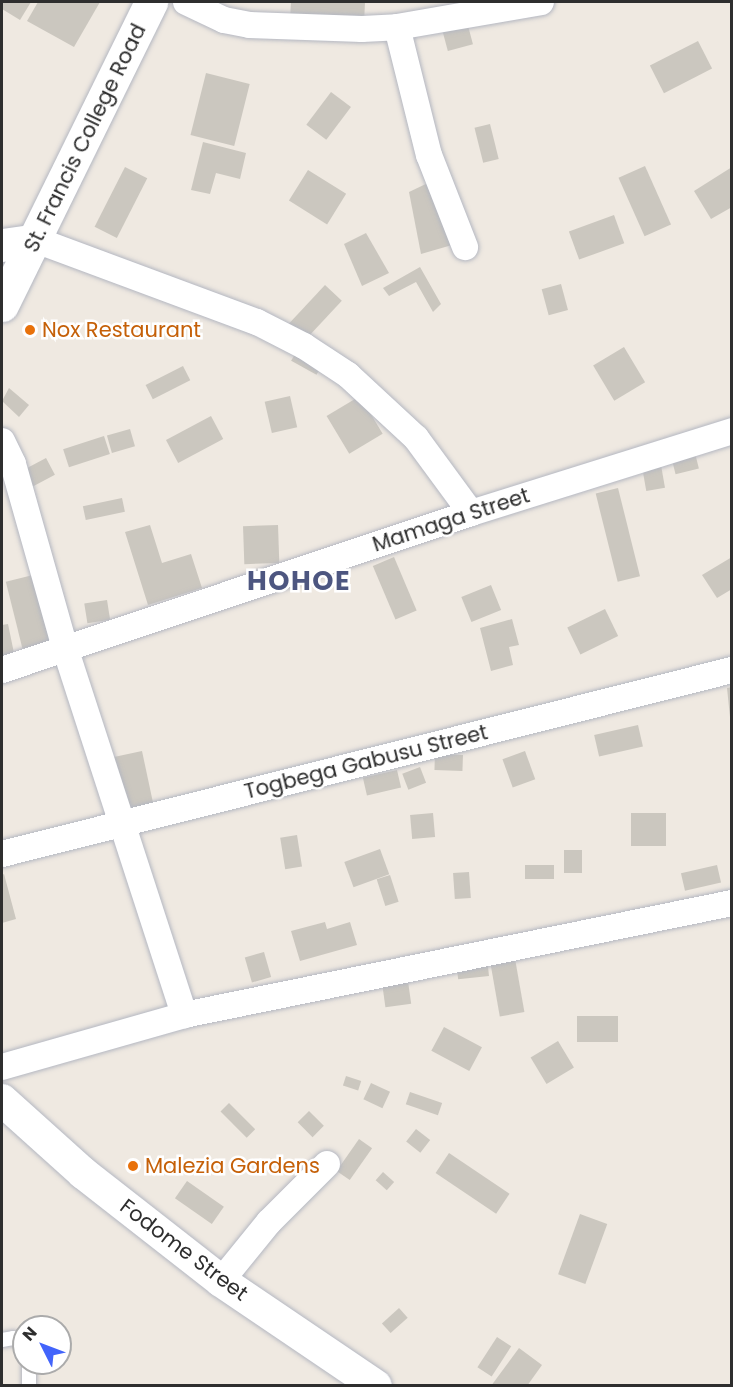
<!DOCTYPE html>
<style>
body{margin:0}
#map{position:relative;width:733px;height:1387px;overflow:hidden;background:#efe9e1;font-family:Poppins,sans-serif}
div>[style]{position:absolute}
.building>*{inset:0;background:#cbc7bf;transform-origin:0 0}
.roads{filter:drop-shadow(0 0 2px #b4b7c1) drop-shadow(0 0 2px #b4b7c1)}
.service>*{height:14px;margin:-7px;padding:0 7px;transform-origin:7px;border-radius:7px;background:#fff}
.minor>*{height:26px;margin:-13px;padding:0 13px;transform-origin:13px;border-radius:13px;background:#fff}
.tertiary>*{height:32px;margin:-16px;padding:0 16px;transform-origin:16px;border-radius:16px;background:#fff}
.secondary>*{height:33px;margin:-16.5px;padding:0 16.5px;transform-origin:16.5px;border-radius:16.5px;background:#fff}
.dots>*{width:16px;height:16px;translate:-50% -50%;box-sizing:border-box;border:3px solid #fff;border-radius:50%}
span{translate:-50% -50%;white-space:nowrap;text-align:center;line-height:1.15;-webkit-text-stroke:5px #fff;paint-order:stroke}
.street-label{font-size:21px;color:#2e2e2e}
.food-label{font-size:21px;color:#c56008}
.left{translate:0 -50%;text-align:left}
.district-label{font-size:27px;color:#4d5680;font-weight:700;letter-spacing:1.5px}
.frame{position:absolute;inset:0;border:3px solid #2e2e2e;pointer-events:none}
.north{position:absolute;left:12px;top:1315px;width:60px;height:60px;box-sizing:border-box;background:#fff;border:2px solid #ababab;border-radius:50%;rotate:312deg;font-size:16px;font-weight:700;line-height:24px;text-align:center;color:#2e2e2e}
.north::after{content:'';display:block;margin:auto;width:21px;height:27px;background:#4264fb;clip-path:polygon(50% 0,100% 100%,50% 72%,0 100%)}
</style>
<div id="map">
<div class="building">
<i style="clip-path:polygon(2px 2px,31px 2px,20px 20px,2px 9px)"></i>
<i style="clip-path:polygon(38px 2px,100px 2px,74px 47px,27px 21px)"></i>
<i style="clip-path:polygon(291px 2px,365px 2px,364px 24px,290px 19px)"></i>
<i style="left:467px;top:22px;width:23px;height:26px;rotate:75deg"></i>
<i style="left:698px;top:41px;width:31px;height:54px;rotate:63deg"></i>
<i style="left:206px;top:73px;width:45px;height:64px;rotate:14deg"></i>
<i style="left:331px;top:92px;width:25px;height:41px;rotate:37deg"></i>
<i style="left:490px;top:124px;width:36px;height:16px;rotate:76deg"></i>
<i style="clip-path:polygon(203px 142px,246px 153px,240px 179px,216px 173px,210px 194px,191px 190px)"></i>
<i style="left:645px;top:166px;width:64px;height:29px;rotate:66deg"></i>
<i style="left:125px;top:167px;width:25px;height:67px;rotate:27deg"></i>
<i style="clip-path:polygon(732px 167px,732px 207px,711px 219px,694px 191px)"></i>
<i style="left:308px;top:170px;width:45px;height:36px;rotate:32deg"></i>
<i style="clip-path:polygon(430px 182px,452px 245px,421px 254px,409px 192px)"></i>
<i style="left:614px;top:215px;width:30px;height:48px;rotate:70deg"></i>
<i style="clip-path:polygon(366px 233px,389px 273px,362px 286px,344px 244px)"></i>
<i style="clip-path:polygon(420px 267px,441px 304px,433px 312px,416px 282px,389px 296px,383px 288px)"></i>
<i style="left:561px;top:284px;width:27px;height:20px;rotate:75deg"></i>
<i style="left:325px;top:285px;width:23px;height:53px;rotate:43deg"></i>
<i style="left:624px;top:347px;width:41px;height:36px;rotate:59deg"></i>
<i style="left:296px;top:352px;width:29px;height:10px;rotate:29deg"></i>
<i style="left:183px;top:366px;width:16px;height:42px;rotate:63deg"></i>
<i style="clip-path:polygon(9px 388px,29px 405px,19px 417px,2px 401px)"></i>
<i style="left:290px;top:396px;width:32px;height:26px;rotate:77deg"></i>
<i style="left:360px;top:396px;width:44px;height:39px;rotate:59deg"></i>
<i style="left:211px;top:416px;width:26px;height:51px;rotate:62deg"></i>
<i style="left:130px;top:429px;width:18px;height:24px;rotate:74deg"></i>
<i style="left:104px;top:436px;width:19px;height:43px;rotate:72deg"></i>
<i style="left:695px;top:453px;width:16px;height:24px;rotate:76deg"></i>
<i style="left:46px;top:458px;width:19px;height:32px;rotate:62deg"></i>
<i style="left:661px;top:465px;width:23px;height:19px;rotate:80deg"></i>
<i style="left:618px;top:488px;width:91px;height:23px;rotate:76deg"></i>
<i style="left:122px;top:498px;width:14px;height:40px;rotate:78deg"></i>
<i style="clip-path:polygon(150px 525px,162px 563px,191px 554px,202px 588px,148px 605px,125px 532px)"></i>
<i style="left:278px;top:525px;width:38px;height:35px;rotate:88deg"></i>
<i style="left:394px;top:557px;width:58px;height:23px;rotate:67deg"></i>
<i style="clip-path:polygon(732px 557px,732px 589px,717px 598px,702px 575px)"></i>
<i style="left:33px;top:575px;width:69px;height:28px;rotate:76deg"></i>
<i style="left:491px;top:585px;width:27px;height:32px;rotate:68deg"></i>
<i style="left:107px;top:600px;width:20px;height:23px;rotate:81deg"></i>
<i style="left:605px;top:609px;width:30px;height:42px;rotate:64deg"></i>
<i style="clip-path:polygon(512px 619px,519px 645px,509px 647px,513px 665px,491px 671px,480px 628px)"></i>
<i style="clip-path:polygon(8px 624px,15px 658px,2px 660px,2px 625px)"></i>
<i style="clip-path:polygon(732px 687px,732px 717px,730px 717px,727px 688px)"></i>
<i style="left:638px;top:725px;width:22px;height:45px;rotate:77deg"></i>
<i style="left:142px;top:751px;width:54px;height:31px;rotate:78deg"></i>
<i style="left:525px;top:751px;width:30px;height:24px;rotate:70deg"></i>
<i style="left:435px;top:754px;width:28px;height:16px;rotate:2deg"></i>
<i style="left:420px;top:767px;width:17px;height:19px;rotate:69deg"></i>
<i style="left:397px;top:770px;width:18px;height:35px;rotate:77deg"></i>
<i style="left:433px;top:813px;width:24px;height:23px;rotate:85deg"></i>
<i style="left:631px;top:813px;width:35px;height:33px"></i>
<i style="left:297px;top:835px;width:32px;height:17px;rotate:81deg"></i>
<i style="left:380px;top:849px;width:27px;height:38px;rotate:70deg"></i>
<i style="left:564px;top:850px;width:18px;height:23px"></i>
<i style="left:554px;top:865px;width:14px;height:29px;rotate:90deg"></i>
<i style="left:717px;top:865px;width:18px;height:37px;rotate:77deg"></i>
<i style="left:469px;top:872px;width:26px;height:16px;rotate:86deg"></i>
<i style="clip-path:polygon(4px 874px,16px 919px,2px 923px,2px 875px)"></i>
<i style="left:390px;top:875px;width:28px;height:14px;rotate:72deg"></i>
<i style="clip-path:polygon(325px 922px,327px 929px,350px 922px,357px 945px,300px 961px,291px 931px)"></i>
<i style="left:264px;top:952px;width:26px;height:20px;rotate:74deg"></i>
<i style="left:514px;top:953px;width:60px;height:25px;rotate:80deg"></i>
<i style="left:487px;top:957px;width:19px;height:31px;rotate:84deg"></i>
<i style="left:407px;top:974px;width:30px;height:26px;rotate:82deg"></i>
<i style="left:577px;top:1016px;width:41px;height:26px"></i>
<i style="left:444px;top:1027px;width:43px;height:27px;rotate:28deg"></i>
<i style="left:558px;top:1041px;width:31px;height:32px;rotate:59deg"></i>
<i style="left:346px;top:1076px;width:16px;height:10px;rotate:18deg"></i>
<i style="left:371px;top:1083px;width:21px;height:18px;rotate:25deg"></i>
<i style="left:410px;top:1092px;width:34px;height:13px;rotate:19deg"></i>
<i style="left:229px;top:1103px;width:37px;height:12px;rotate:45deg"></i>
<i style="left:309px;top:1111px;width:21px;height:16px;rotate:45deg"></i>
<i style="left:416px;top:1129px;width:18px;height:16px;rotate:38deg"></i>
<i style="left:359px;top:1139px;width:16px;height:39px;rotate:35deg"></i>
<i style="left:449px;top:1153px;width:73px;height:24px;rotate:34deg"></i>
<i style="left:383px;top:1172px;width:15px;height:11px;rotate:42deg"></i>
<i style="left:187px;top:1181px;width:45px;height:21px;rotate:35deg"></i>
<i style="left:580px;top:1214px;width:29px;height:64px;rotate:20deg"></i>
<i style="left:399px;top:1308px;width:13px;height:23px;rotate:48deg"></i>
<i style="left:497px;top:1337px;width:17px;height:36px;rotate:33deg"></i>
<i style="clip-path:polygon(519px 1348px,542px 1365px,527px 1386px,491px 1386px)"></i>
</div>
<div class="roads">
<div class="service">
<i style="left:2px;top:1340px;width:11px;rotate:-10deg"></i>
<i style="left:13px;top:1338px;width:13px;rotate:29deg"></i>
<i style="left:29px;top:1363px;width:23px;rotate:90deg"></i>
</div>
<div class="minor">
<i style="left:186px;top:2px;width:42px;rotate:25.3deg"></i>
<i style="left:224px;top:20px;width:25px;rotate:11deg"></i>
<i style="left:249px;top:25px;width:113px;rotate:2deg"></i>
<i style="left:362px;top:29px;width:35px;rotate:-3deg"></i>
<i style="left:397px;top:27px;width:146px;rotate:-9.8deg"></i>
<i style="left:397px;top:27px;width:132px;rotate:76deg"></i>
<i style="left:429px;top:155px;width:99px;rotate:68.6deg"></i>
<i style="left:36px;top:240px;width:236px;rotate:20.4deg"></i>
<i style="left:257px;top:322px;width:53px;rotate:27.1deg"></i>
<i style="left:304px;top:346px;width:53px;rotate:33.4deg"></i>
<i style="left:348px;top:375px;width:93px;rotate:42.8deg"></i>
<i style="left:416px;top:438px;width:93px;rotate:53.7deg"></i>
<i style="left:2px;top:441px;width:25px;rotate:64deg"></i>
<i style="left:13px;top:464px;width:194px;rotate:74.2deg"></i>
<i style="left:66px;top:651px;width:383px;rotate:72deg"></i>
<i style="left:2px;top:670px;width:495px;rotate:-18.5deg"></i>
<i style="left:471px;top:513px;width:274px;rotate:-17.4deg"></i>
<i style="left:2px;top:854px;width:753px;rotate:-14.15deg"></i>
<i style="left:2px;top:1067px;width:189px;rotate:-15.9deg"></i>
<i style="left:184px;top:1015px;width:559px;rotate:-11.55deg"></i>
<i style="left:221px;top:1281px;width:76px;rotate:-50.9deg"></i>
<i style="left:269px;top:1222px;width:82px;rotate:-45deg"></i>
</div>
<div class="tertiary">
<i style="left:2px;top:1100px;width:109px;rotate:42deg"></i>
<i style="left:83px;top:1173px;width:175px;rotate:38deg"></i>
<i style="left:221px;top:1281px;width:187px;rotate:34.1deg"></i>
</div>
<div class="secondary">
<i style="left:2px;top:245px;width:34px;rotate:-8deg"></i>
<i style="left:2px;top:305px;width:338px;rotate:-63.8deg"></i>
</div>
</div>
<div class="dots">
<i style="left:30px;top:330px;background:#e8710a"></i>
<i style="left:133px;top:1166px;background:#e8710a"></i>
</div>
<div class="street-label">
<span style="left:85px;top:138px;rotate:-64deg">St. Francis College Road</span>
<span style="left:451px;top:520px;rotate:-18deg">Mamaga Street</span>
<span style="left:366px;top:762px;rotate:-14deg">Togbega Gabusu Street</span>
<span style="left:184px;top:1250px;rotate:37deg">Fodome Street</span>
</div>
<div class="food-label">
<span class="left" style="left:42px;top:330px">Nox Restaurant</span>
<span class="left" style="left:145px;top:1166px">Malezia Gardens</span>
</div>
<div class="district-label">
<span style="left:299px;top:581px">HOHOE</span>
</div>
<div class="frame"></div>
<div class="north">N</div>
</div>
